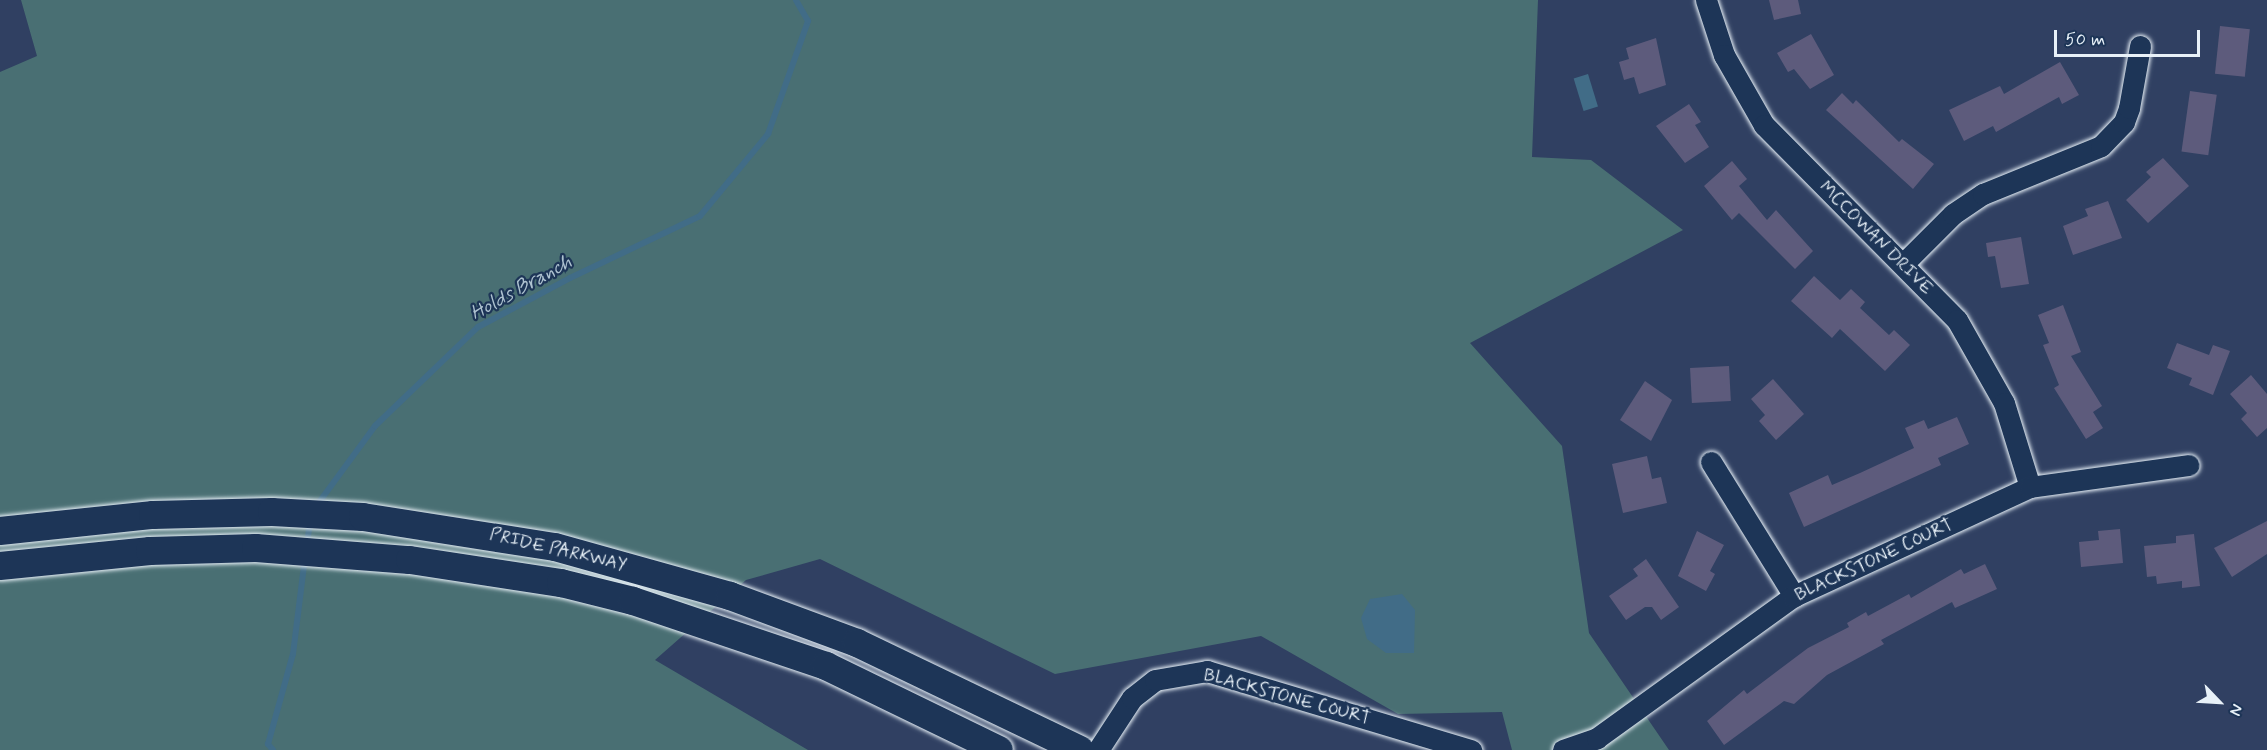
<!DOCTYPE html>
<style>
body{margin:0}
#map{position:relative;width:2267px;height:750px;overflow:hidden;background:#304062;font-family:Mynerve,sans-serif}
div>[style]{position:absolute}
.green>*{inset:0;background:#496f73}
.water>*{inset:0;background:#416c87;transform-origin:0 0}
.stream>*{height:6px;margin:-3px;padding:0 3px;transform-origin:3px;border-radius:3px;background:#416c87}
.building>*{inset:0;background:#5d5b7c;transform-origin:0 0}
.roads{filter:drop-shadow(0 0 2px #e8f1f8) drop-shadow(0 0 2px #e8f1f8)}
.minor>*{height:21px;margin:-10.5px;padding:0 10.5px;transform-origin:10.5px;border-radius:10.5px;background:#1d3557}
.secondary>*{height:28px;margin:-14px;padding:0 14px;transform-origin:14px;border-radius:14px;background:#1d3557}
span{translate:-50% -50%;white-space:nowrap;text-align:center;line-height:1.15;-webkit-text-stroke:4.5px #1d3557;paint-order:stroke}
.street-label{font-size:18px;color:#e8f1f8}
.water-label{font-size:20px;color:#aec2d0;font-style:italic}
.north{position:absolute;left:2189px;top:672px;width:60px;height:60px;-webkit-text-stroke:4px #1d3557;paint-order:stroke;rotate:115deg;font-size:16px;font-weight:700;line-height:24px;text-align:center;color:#e8f1f8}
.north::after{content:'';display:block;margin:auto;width:21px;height:27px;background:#e8f1f8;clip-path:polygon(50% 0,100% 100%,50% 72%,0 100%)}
.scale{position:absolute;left:2054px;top:30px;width:146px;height:27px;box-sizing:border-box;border:3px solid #e8f1f8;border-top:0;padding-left:8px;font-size:18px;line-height:21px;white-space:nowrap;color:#e8f1f8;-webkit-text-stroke:4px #1d3557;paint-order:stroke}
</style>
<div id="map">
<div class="green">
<i style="clip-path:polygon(21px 0,1538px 0,1532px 157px,1591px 160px,1683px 230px,1470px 343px,1562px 446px,1589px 633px,1669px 750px,1512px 750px,1502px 712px,1398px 714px,1261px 636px,1055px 674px,820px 559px,746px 580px,655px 660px,808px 750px,0 750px,0 72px,37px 56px)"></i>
</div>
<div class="water">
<i style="left:1588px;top:74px;width:34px;height:15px;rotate:73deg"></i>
<i style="clip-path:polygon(1402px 594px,1415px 610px,1414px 653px,1386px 653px,1367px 639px,1361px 618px,1370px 599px)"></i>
</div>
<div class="stream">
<i style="left:317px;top:505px;width:98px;rotate:-53.7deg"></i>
<i style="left:375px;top:426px;width:143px;rotate:-43.9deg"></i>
<i style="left:478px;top:327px;width:104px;rotate:-28deg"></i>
<i style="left:570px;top:278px;width:144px;rotate:-25.5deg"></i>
<i style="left:700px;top:216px;width:107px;rotate:-50.3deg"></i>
<i style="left:768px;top:134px;width:120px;rotate:-70.5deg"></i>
<i style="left:808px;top:21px;width:24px;rotate:-120deg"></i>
<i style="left:307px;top:545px;width:23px;rotate:-83deg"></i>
<i style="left:273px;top:750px;width:8px;rotate:-130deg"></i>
<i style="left:268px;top:744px;width:93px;rotate:-74.5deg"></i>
<i style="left:293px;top:654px;width:97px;rotate:-82.9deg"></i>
</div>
<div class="building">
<i style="clip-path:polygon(1769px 0,1798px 0,1801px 14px,1774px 20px)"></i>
<i style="left:2220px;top:26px;width:30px;height:48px;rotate:6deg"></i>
<i style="clip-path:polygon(1811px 34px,1834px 75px,1810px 89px,1794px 69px,1788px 72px,1777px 53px)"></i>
<i style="clip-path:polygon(1656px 38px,1666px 85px,1639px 94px,1634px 77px,1624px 80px,1619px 62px,1629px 59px,1626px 48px)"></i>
<i style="clip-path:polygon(2060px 62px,2079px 95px,2062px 104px,2059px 97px,1996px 132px,1993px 126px,1964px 141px,1949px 110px,2000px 86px,2004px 94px)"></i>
<i style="left:2190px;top:91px;width:27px;height:61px;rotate:8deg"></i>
<i style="clip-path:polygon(1842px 93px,1853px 104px,1856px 100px,1899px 142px,1902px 139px,1934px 164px,1913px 189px,1826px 110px)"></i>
<i style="clip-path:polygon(1689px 104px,1701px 122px,1695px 125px,1709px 147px,1685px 163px,1656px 126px)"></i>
<i style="clip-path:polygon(2163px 158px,2189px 186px,2148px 223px,2126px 200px,2151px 177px,2146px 172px)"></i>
<i style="clip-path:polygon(1732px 161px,1747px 179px,1739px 186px,1767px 220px,1776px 210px,1813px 251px,1795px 269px,1739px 213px,1732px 220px,1704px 186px)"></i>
<i style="clip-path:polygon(2108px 201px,2122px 238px,2073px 255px,2063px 226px,2088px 216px,2085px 209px)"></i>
<i style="clip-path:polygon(2021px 237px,2029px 284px,2001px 288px,1995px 256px,1988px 257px,1986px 243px)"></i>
<i style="clip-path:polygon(1814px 276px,1840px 300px,1851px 289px,1865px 302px,1860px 308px,1889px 335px,1894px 330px,1910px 345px,1885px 371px,1840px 329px,1832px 338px,1791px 301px)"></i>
<i style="clip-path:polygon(2063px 305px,2081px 352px,2071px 356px,2102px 406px,2093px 412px,2103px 428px,2086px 439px,2054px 388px,2059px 385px,2043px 345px,2049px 343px,2038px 315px)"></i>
<i style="clip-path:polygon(2177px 343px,2209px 355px,2213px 345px,2230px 351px,2213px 395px,2189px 385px,2192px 378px,2167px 368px)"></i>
<i style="left:1729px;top:366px;width:35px;height:39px;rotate:87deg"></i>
<i style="clip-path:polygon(2251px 375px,2267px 394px,2267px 428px,2257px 437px,2241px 419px,2247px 413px,2230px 394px)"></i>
<i style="clip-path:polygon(1773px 379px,1804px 414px,1776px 440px,1759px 421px,1765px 415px,1751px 399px)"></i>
<i style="clip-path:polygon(1645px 381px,1672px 400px,1651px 441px,1620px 420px)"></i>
<i style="clip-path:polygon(1957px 417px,1969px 444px,1938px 458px,1941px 465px,1804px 527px,1789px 493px,1828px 475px,1832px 485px,1860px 473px,1914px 448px,1905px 428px,1924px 420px,1928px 429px)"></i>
<i style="clip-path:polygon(1647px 456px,1652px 479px,1661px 477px,1667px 503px,1623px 513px,1612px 464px)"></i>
<i style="clip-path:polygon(2267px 521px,2267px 554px,2232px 577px,2214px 548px)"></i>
<i style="clip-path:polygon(2120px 529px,2123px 563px,2081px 567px,2079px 542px,2099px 540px,2098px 531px)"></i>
<i style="clip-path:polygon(1697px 531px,1724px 545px,1710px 571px,1715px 574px,1706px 591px,1678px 576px)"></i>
<i style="clip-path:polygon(2194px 534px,2200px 586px,2182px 588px,2182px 581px,2157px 584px,2156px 576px,2147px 577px,2144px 546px,2176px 543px,2176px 536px)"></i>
<i style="clip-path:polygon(1646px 559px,1679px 607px,1661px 620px,1652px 607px,1645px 607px,1626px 620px,1609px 596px,1638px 576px,1633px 569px)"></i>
<i style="clip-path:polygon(1985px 564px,1997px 589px,1955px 608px,1952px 602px,1881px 640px,1884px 644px,1827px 675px,1794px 704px,1784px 701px,1724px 745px,1707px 721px,1744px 690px,1747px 694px,1808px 648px,1849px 627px,1847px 623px,1866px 612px,1868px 616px,1909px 594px,1911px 598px,1961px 569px,1964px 574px)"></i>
</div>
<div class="roads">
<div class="minor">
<i style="left:1706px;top:0;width:58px;rotate:71.9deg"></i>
<i style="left:1724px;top:55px;width:81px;rotate:60.3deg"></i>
<i style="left:1764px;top:125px;width:274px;rotate:45.3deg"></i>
<i style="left:1957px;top:320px;width:95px;rotate:60.5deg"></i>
<i style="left:2004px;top:403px;width:88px;rotate:72.8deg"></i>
<i style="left:1904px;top:263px;width:69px;rotate:-45deg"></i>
<i style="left:1953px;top:214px;width:36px;rotate:-34deg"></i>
<i style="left:1983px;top:194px;width:127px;rotate:-22.1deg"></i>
<i style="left:2101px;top:146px;width:33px;rotate:-46deg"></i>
<i style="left:2124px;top:122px;width:15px;rotate:-70deg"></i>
<i style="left:2129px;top:108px;width:63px;rotate:-79.9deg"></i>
<i style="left:1711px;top:462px;width:158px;rotate:58.2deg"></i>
<i style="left:1098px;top:750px;width:62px;rotate:-56.8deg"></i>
<i style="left:1132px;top:698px;width:29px;rotate:-38deg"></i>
<i style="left:1155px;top:680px;width:53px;rotate:-9.8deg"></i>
<i style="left:1207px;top:671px;width:276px;rotate:16.7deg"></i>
<i style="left:1563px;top:750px;width:36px;rotate:-19deg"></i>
<i style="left:1597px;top:738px;width:243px;rotate:-35.8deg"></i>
<i style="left:1794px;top:596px;width:260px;rotate:-24.8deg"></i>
<i style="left:2030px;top:487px;width:160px;rotate:-7.9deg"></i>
</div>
<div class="secondary">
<i style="left:0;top:531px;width:154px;rotate:-6deg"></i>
<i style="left:153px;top:515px;width:119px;rotate:-1.4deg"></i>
<i style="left:272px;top:512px;width:91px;rotate:3.1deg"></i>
<i style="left:363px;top:517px;width:194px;rotate:8.9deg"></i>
<i style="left:555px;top:547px;width:182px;rotate:15.6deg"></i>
<i style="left:730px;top:596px;width:135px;rotate:20.3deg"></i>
<i style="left:857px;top:643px;width:247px;rotate:25.6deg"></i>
<i style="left:0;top:566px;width:151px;rotate:-5.7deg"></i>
<i style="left:150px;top:551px;width:106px;rotate:-1.6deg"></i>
<i style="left:256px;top:548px;width:154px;rotate:4.5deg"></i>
<i style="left:410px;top:560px;width:153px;rotate:8.7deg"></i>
<i style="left:561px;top:583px;width:74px;rotate:14deg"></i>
<i style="left:633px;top:601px;width:204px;rotate:18.6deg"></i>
<i style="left:826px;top:666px;width:192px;rotate:25.9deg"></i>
</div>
</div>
<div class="street-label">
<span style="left:1876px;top:238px;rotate:45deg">MCCOWAN DRIVE</span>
<span style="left:558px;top:550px;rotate:13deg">PRIDE PARKWAY</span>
<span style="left:1874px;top:560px;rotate:-25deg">BLACKSTONE COURT</span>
<span style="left:1287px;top:697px;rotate:15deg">BLACKSTONE COURT</span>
</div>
<div class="water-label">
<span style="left:521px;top:288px;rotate:-29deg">Holds Branch</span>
</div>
<div class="north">N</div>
<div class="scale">50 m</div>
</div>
